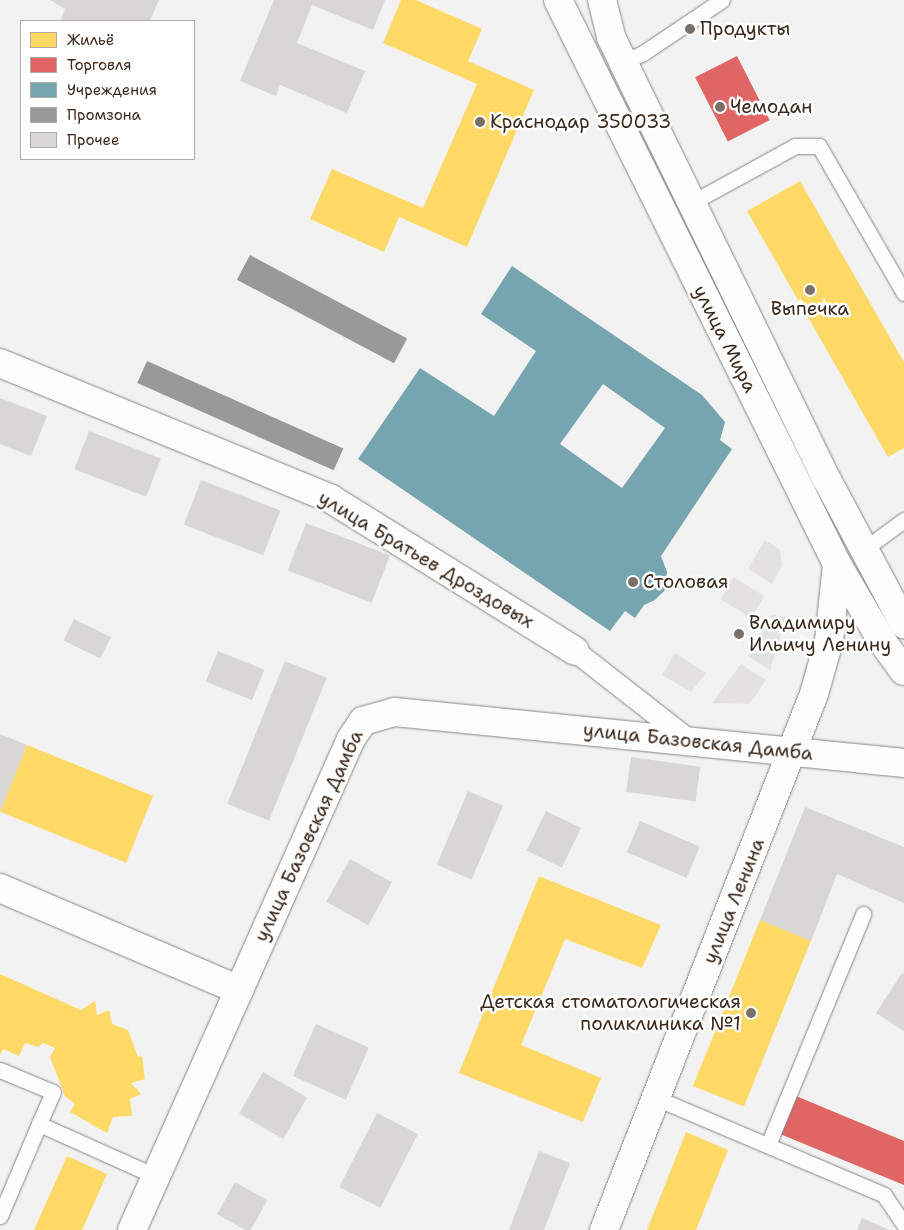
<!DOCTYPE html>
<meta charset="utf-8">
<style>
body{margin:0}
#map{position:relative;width:904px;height:1230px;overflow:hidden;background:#f3f2f2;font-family:"Shantell Sans",sans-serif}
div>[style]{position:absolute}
.green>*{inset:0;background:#e4e2e0;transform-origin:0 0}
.homes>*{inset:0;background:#ffd966;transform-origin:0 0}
.shops>*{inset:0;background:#e06666;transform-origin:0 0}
.public>*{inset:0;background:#76a5af}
.industry>*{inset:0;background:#999;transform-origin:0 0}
.building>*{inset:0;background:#d9d7d6;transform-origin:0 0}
.roads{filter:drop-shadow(0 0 1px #898582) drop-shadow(0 0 1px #898582)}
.service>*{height:15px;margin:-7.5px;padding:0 7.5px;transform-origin:7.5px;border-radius:7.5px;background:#fdfdfd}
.pedestrian>*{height:21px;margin:-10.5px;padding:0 10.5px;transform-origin:10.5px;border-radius:10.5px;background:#fdfdfd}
.minor>*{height:28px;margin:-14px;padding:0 14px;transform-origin:14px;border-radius:14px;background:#fdfdfd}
.tertiary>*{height:28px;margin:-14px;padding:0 14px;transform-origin:14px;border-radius:14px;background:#fdfdfd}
.secondary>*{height:28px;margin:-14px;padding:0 14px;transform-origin:14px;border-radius:14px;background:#fdfdfd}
.dots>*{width:14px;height:14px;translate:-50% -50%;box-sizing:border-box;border:2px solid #fff;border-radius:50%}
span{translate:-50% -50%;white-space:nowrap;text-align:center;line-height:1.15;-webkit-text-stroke:5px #fff;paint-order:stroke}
.poi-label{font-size:19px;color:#3b2a1e}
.left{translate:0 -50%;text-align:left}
.right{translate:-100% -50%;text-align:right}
.street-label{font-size:19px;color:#3b2a1e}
.legend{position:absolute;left:20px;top:20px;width:175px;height:140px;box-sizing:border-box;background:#fff;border:1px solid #b1aaa5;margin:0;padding:6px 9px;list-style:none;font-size:15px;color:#3b2a1e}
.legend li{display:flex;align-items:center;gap:10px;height:25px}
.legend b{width:25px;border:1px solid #b1aaa5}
</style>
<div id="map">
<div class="green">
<i style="clip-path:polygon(765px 540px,780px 550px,782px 565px,772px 584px,748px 569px)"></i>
<i style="left:734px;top:577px;width:36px;height:26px;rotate:32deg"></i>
<i style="clip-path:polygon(772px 615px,786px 617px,770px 670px,748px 656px)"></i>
<i style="clip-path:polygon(675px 653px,706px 673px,691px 692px,662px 675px)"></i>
<i style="clip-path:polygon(741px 664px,766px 680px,757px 694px,749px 704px,712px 703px)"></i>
</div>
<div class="homes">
<i style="clip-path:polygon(401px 0,416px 0,482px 29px,468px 61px,534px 90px,467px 247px,399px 217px,384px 252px,310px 219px,332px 169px,423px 208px,477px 84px,383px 43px)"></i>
<i style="clip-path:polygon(800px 181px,904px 362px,904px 448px,888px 457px,747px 211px)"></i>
<i style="left:27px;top:745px;width:136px;height:72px;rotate:22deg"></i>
<i style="clip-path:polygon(539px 876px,661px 925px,642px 968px,565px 939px,521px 1045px,601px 1078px,583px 1122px,459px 1073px)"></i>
<i style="left:760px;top:920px;width:55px;height:179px;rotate:22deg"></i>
<i style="clip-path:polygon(0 974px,81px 1010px,95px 1001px,97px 1015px,109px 1010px,112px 1024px,128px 1030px,138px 1057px,142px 1056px,145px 1079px,131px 1083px,141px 1094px,130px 1099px,132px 1116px,113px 1117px,107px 1133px,70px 1112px,75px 1104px,65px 1096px,50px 1057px,55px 1048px,43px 1043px,38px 1047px,25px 1043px,19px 1056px,3px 1049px,0 1055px)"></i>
<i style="clip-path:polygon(686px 1132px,728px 1150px,696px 1230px,647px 1230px)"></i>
<i style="clip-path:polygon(67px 1156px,107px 1174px,82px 1230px,34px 1230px)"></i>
</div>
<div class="shops">
<i style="left:737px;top:56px;width:72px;height:47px;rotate:63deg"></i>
<i style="clip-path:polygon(796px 1096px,904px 1141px,904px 1185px,780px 1134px)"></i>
</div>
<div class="public">
<i style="clip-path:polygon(evenodd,512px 266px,702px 395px,725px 422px,720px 440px,732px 449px,661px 556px,667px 572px,665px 590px,655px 600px,644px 605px,635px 618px,625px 611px,610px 631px,358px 459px,420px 368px,494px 416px,536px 351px,481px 314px,512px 266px,603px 384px,665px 428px,622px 488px,560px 444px,603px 384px)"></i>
</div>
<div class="industry">
<i style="left:250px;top:255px;width:178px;height:28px;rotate:28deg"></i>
<i style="left:147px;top:361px;width:215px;height:24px;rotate:24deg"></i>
</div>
<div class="building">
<i style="clip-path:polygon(50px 0,159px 0,150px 21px,60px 21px,65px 9px)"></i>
<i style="clip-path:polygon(274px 0,385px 0,373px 30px,312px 5px,297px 43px,365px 71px,347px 113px,280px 85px,276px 96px,240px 81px)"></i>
<i style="clip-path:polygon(0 398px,47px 416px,31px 456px,0 444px)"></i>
<i style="left:89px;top:431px;width:77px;height:41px;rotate:21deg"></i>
<i style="left:201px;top:480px;width:85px;height:48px;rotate:21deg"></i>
<i style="left:306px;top:523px;width:90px;height:51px;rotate:21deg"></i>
<i style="left:74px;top:619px;width:41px;height:24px;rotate:26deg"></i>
<i style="left:218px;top:651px;width:50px;height:33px;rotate:22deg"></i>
<i style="left:285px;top:661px;width:45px;height:154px;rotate:22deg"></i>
<i style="clip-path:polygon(0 734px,27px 745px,0 812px)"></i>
<i style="left:631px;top:757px;width:70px;height:35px;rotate:8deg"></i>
<i style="left:468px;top:791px;width:38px;height:80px;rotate:23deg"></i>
<i style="clip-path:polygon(805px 807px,904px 847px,904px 903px,837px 874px,811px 941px,760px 920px)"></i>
<i style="left:546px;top:811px;width:39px;height:44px;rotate:26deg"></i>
<i style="left:640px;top:821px;width:65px;height:34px;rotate:23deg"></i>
<i style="left:350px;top:859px;width:48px;height:49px;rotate:29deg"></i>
<i style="clip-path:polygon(902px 973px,904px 974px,904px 1031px,876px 1013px)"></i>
<i style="left:316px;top:1024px;width:58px;height:57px;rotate:24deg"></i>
<i style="left:263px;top:1072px;width:51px;height:48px;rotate:30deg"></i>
<i style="left:377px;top:1113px;width:46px;height:83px;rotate:27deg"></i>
<i style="clip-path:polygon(539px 1151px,570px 1163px,544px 1230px,509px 1230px)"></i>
<i style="left:235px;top:1182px;width:37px;height:37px;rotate:29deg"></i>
<i style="clip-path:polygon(862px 1218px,890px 1230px,857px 1230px)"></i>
</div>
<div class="roads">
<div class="service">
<i style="left:623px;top:62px;width:22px;rotate:-24deg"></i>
<i style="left:643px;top:53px;width:95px;rotate:-33.9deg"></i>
<i style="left:691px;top:203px;width:119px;rotate:-28.7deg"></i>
<i style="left:795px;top:146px;width:24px"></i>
<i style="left:819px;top:146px;width:170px;rotate:60deg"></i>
<i style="left:863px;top:550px;width:51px;rotate:-36.2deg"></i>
<i style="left:0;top:1070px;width:57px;rotate:22.5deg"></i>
<i style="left:53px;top:1092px;width:35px;rotate:114deg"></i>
<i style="left:39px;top:1124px;width:127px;rotate:24.1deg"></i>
<i style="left:656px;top:1098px;width:248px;rotate:23deg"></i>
<i style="left:884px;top:1195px;width:36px;rotate:56deg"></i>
<i style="left:768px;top:1145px;width:250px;rotate:-67.6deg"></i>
<i style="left:0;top:1216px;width:100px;rotate:-67deg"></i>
</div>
<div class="pedestrian">
<i style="left:575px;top:651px;width:146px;rotate:38deg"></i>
</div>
<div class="minor">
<i style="left:0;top:363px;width:358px;rotate:22.3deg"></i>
<i style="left:331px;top:499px;width:287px;rotate:31.9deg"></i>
</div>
<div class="tertiary">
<i style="left:837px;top:564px;width:89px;rotate:59.7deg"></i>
<i style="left:882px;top:641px;width:37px;rotate:54deg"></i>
<i style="left:0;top:888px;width:260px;rotate:23.1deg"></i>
<i style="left:132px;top:1230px;width:538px;rotate:-65.96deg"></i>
<i style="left:351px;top:739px;width:22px;rotate:-56deg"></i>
<i style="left:363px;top:721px;width:33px;rotate:-16deg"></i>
<i style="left:395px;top:712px;width:512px;rotate:5.72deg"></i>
</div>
<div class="secondary">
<i style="left:558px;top:0;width:629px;rotate:63.68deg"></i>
<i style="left:837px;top:564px;width:77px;rotate:95.9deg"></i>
<i style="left:829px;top:641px;width:55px;rotate:105.8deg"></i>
<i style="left:814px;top:694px;width:576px;rotate:111.39deg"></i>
<i style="left:602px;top:0;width:38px;rotate:76deg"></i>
<i style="left:611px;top:37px;width:28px;rotate:64deg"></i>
<i style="left:623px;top:62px;width:463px;rotate:64deg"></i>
<i style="left:826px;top:478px;width:166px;rotate:61.9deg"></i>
</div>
</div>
<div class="dots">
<i style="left:690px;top:29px;background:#7b7068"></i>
<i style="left:720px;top:107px;background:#7b7068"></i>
<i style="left:480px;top:122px;background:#7b7068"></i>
<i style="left:810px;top:290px;background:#7b7068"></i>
<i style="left:633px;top:582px;background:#7b7068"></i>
<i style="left:739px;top:634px;background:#7b7068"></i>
<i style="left:751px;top:1013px;background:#7b7068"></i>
</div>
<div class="poi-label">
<span class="left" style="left:700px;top:29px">Продукты</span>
<span class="left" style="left:730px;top:107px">Чемодан</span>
<span class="left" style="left:490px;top:122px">Краснодар 350033</span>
<span style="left:810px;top:309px">Выпечка</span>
<span class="left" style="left:643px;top:582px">Столовая</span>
<span class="left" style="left:749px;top:634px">Владимиру<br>Ильичу Ленину</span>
<span class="right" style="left:741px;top:1013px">Детская стоматологическая<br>поликлиника №1</span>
</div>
<div class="street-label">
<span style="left:725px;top:339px;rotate:63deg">улица Мира</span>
<span style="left:426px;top:560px;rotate:31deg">улица Братьев Дроздовых</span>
<span style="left:698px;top:742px;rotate:6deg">улица Базовская Дамба</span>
<span style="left:309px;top:836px;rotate:-65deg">улица Базовская Дамба</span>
<span style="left:734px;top:901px;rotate:-68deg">улица Ленина</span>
</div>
<ul class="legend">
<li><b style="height:14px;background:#ffd966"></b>Жильё</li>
<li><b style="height:14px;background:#e06666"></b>Торговля</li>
<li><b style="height:14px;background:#76a5af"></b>Учреждения</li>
<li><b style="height:14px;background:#999"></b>Промзона</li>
<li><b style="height:14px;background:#d9d7d6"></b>Прочее</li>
</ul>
</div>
